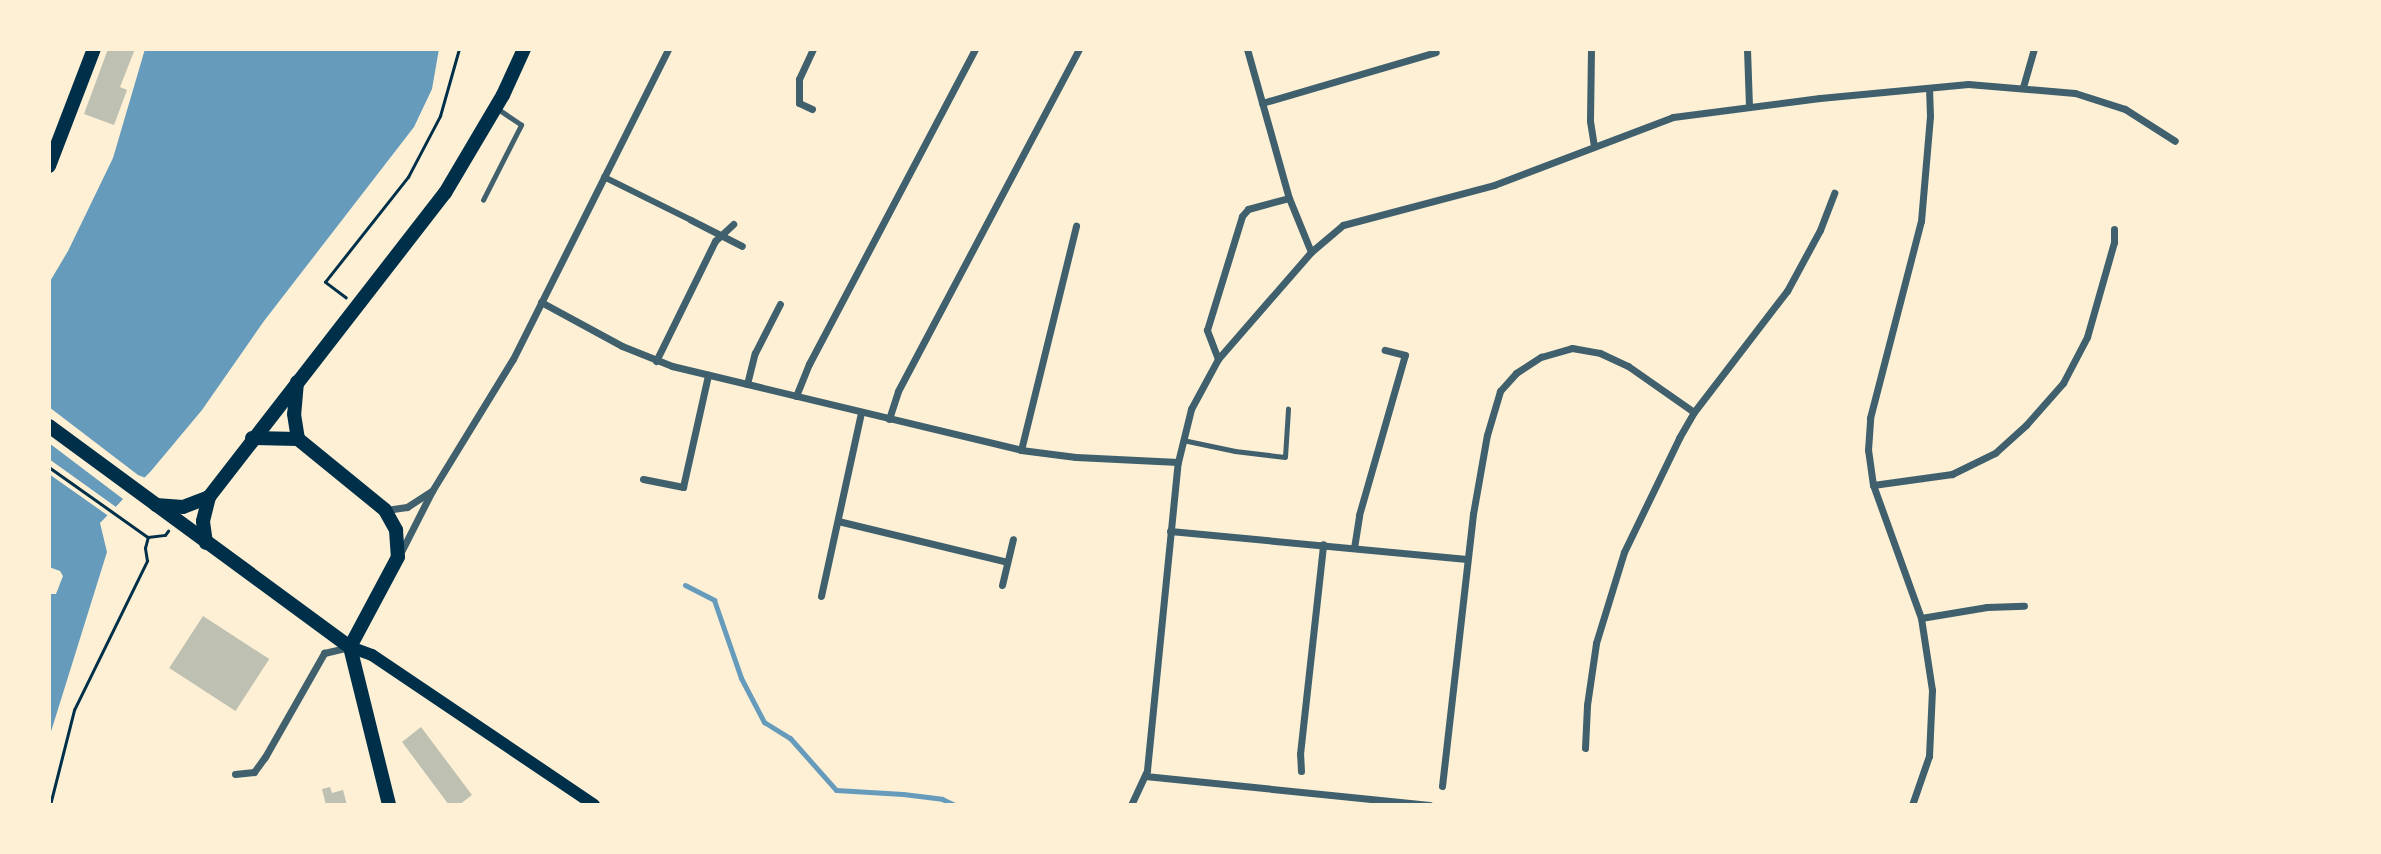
<!DOCTYPE html>
<style>
body{margin:0}
#map{position:relative;width:2381px;height:854px;overflow:hidden;background:#fdf0d5;font-family:"Archivo Narrow",sans-serif}
div>[style]{position:absolute}
.water>*{inset:0;background:#669bbc}
.pier>*{inset:0;background:#fdf0d5}
.stream>*{height:5px;margin:-2.5px;padding:0 2.5px;transform-origin:2.5px;border-radius:2.5px;background:#669bbc}
.building>*{inset:0;background:#bec0b2;transform-origin:0 0}
.path>*{height:2.5px;margin:-1.25px;padding:0 1.25px;transform-origin:1.25px;border-radius:1.25px;background:#003049}
.service>*{height:4.5px;margin:-2.25px;padding:0 2.25px;transform-origin:2.25px;border-radius:2.25px;background:#3f606c}
.pedestrian>*{height:6px;margin:-3px;padding:0 3px;transform-origin:3px;border-radius:3px;background:#3f606c}
.minor>*{height:7px;margin:-3.5px;padding:0 3.5px;transform-origin:3.5px;border-radius:3.5px;background:#3f606c}
.secondary>*{height:12px;margin:-6px;padding:0 6px;transform-origin:6px;border-radius:6px;background:#003049}
.primary>*{height:14px;margin:-7px;padding:0 7px;transform-origin:7px;border-radius:7px;background:#003049}
span{translate:-50% -50%;white-space:nowrap;text-align:center;line-height:1.15;-webkit-text-stroke:6px #fdf0d5;paint-order:stroke}
.frame{position:absolute;inset:0;border:51px solid #fdf0d5;pointer-events:none}
</style>
<div id="map">
<div class="water">
<i style="clip-path:polygon(145px 49px,439px 49px,432px 89px,414px 127px,264px 321px,202px 410px,151px 471px,100px 523px,107px 552px,49px 738px,49px 283px,68px 251px,113px 158px)"></i>
</div>
<div class="pier">
<i style="clip-path:polygon(49px 407px,138px 475px,148px 479px,110px 517px,49px 474px,49px 459px,116px 507px,123px 499px,49px 443px)"></i>
<i style="clip-path:polygon(49px 567px,60px 571px,63px 576px,56px 594px,49px 594px)"></i>
</div>
<div class="stream">
<i style="left:685px;top:585px;width:33px;rotate:27deg"></i>
<i style="left:714px;top:600px;width:83px;rotate:70.9deg"></i>
<i style="left:741px;top:678px;width:50px;rotate:62.4deg"></i>
<i style="left:764px;top:722px;width:31px;rotate:32deg"></i>
<i style="left:790px;top:738px;width:69px;rotate:48.5deg"></i>
<i style="left:836px;top:790px;width:67px;rotate:3.4deg"></i>
<i style="left:903px;top:794px;width:39px;rotate:7deg"></i>
<i style="left:942px;top:799px;width:14px;rotate:25deg"></i>
</div>
<div class="building">
<i style="clip-path:polygon(108px 49px,135px 49px,120px 87px,127px 90px,114px 125px,84px 114px)"></i>
<i style="left:203px;top:616px;width:79px;height:62px;rotate:33deg"></i>
<i style="clip-path:polygon(421px 727px,472px 795px,459px 805px,449px 805px,402px 742px)"></i>
<i style="clip-path:polygon(330px 787px,332px 793px,343px 790px,347px 805px,326px 805px,322px 789px)"></i>
</div>
<div class="path">
<i style="left:346px;top:298px;width:26px;rotate:-143deg"></i>
<i style="left:325px;top:282px;width:134px;rotate:-51.7deg"></i>
<i style="left:408px;top:177px;width:69px;rotate:-62.3deg"></i>
<i style="left:440px;top:116px;width:70px;rotate:-74.2deg"></i>
<i style="left:49px;top:467px;width:121px;rotate:35.3deg"></i>
<i style="left:148px;top:537px;width:17px;rotate:-7deg"></i>
<i style="left:165px;top:535px;width:5px;rotate:-53deg"></i>
<i style="left:50px;top:805px;width:98px;rotate:-75.8deg"></i>
<i style="left:74px;top:710px;width:166px;rotate:-63.9deg"></i>
<i style="left:147px;top:561px;width:13px;rotate:-99deg"></i>
<i style="left:145px;top:548px;width:11px;rotate:-75deg"></i>
</div>
<div class="service">
<i style="left:483px;top:200px;width:84px;rotate:-63.1deg"></i>
<i style="left:521px;top:125px;width:27px;rotate:-146deg"></i>
<i style="left:1183px;top:440px;width:53px;rotate:11.9deg"></i>
<i style="left:1235px;top:451px;width:50px;rotate:6.8deg"></i>
<i style="left:1285px;top:457px;width:48px;rotate:-86.4deg"></i>
</div>
<div class="pedestrian">
<i style="left:604px;top:177px;width:97px;rotate:26.3deg"></i>
</div>
<div class="minor">
<i style="left:1247px;top:49px;width:155px;rotate:74.3deg"></i>
<i style="left:1289px;top:198px;width:58px;rotate:67.8deg"></i>
<i style="left:1591px;top:49px;width:72px;rotate:90.8deg"></i>
<i style="left:1590px;top:121px;width:24px;rotate:81deg"></i>
<i style="left:1747px;top:49px;width:57px;rotate:88deg"></i>
<i style="left:2023px;top:87px;width:40px;rotate:-74deg"></i>
<i style="left:1262px;top:103px;width:181px;rotate:-16.3deg"></i>
<i style="left:812px;top:109px;width:14px;rotate:-155deg"></i>
<i style="left:799px;top:103px;width:24px;rotate:-90deg"></i>
<i style="left:799px;top:79px;width:33px;rotate:-65deg"></i>
<i style="left:691px;top:220px;width:57px;rotate:27deg"></i>
<i style="left:541px;top:302px;width:92px;rotate:28.5deg"></i>
<i style="left:622px;top:346px;width:54px;rotate:21.8deg"></i>
<i style="left:672px;top:366px;width:359px;rotate:13.5deg"></i>
<i style="left:1021px;top:450px;width:55px;rotate:7.3deg"></i>
<i style="left:1076px;top:457px;width:102px;rotate:2.8deg"></i>
<i style="left:1218px;top:359px;width:31px;rotate:-111deg"></i>
<i style="left:1207px;top:330px;width:119px;rotate:-72.9deg"></i>
<i style="left:1242px;top:216px;width:9px;rotate:-49deg"></i>
<i style="left:1248px;top:209px;width:42px;rotate:-15deg"></i>
<i style="left:656px;top:361px;width:134px;rotate:-63.8deg"></i>
<i style="left:715px;top:241px;width:25px;rotate:-43deg"></i>
<i style="left:747px;top:384px;width:32px;rotate:-76deg"></i>
<i style="left:755px;top:353px;width:55px;rotate:-63deg"></i>
<i style="left:796px;top:396px;width:35px;rotate:-68deg"></i>
<i style="left:809px;top:364px;width:356px;rotate:-62.2deg"></i>
<i style="left:889px;top:419px;width:29px;rotate:-72deg"></i>
<i style="left:898px;top:391px;width:387px;rotate:-62.1deg"></i>
<i style="left:1021px;top:450px;width:231px;rotate:-76.2deg"></i>
<i style="left:643px;top:479px;width:41px;rotate:11.3deg"></i>
<i style="left:683px;top:487px;width:115px;rotate:-77.4deg"></i>
<i style="left:1873px;top:485px;width:80px;rotate:-7.9deg"></i>
<i style="left:1952px;top:474px;width:48px;rotate:-26deg"></i>
<i style="left:1995px;top:453px;width:42px;rotate:-42.1deg"></i>
<i style="left:2026px;top:425px;width:56px;rotate:-48.6deg"></i>
<i style="left:2063px;top:383px;width:52px;rotate:-62.4deg"></i>
<i style="left:2087px;top:337px;width:99px;rotate:-74.1deg"></i>
<i style="left:2114px;top:242px;width:13px;rotate:-90deg"></i>
<i style="left:386px;top:510px;width:21px;rotate:-8deg"></i>
<i style="left:407px;top:507px;width:30px;rotate:-33deg"></i>
<i style="left:838px;top:521px;width:174px;rotate:13.6deg"></i>
<i style="left:1170px;top:531px;width:298px;rotate:5.4deg"></i>
<i style="left:1354px;top:548px;width:33px;rotate:-81deg"></i>
<i style="left:1359px;top:515px;width:166px;rotate:-74deg"></i>
<i style="left:1405px;top:355px;width:21px;rotate:-166deg"></i>
<i style="left:401px;top:552px;width:68px;rotate:-63.1deg"></i>
<i style="left:432px;top:491px;width:155px;rotate:-58.5deg"></i>
<i style="left:513px;top:359px;width:347px;rotate:-63.4deg"></i>
<i style="left:1002px;top:585px;width:47px;rotate:-76.6deg"></i>
<i style="left:821px;top:596px;width:188px;rotate:-77.7deg"></i>
<i style="left:1921px;top:618px;width:67px;rotate:-9.5deg"></i>
<i style="left:1987px;top:607px;width:37px;rotate:-2deg"></i>
<i style="left:1585px;top:748px;width:43px;rotate:-87.3deg"></i>
<i style="left:1587px;top:705px;width:63px;rotate:-81.7deg"></i>
<i style="left:1596px;top:643px;width:95px;rotate:-72.9deg"></i>
<i style="left:1624px;top:552px;width:127px;rotate:-64.2deg"></i>
<i style="left:1679px;top:438px;width:30px;rotate:-60deg"></i>
<i style="left:1694px;top:412px;width:153px;rotate:-52.5deg"></i>
<i style="left:1787px;top:291px;width:69px;rotate:-61.6deg"></i>
<i style="left:1820px;top:230px;width:40px;rotate:-69deg"></i>
<i style="left:1301px;top:771px;width:17px;rotate:-93deg"></i>
<i style="left:1300px;top:754px;width:211px;rotate:-83.7deg"></i>
<i style="left:235px;top:774px;width:19px;rotate:-6deg"></i>
<i style="left:254px;top:772px;width:19px;rotate:-54deg"></i>
<i style="left:265px;top:757px;width:120px;rotate:-60.4deg"></i>
<i style="left:324px;top:653px;width:27px;rotate:-13deg"></i>
<i style="left:1145px;top:776px;width:286px;rotate:5.8deg"></i>
<i style="left:1442px;top:786px;width:274px;rotate:-83.5deg"></i>
<i style="left:1473px;top:514px;width:80px;rotate:-80deg"></i>
<i style="left:1487px;top:435px;width:46px;rotate:-73.5deg"></i>
<i style="left:1500px;top:391px;width:24px;rotate:-48deg"></i>
<i style="left:1516px;top:373px;width:30px;rotate:-33deg"></i>
<i style="left:1541px;top:357px;width:32px;rotate:-16deg"></i>
<i style="left:1572px;top:348px;width:28px;rotate:10deg"></i>
<i style="left:1600px;top:353px;width:31px;rotate:25deg"></i>
<i style="left:1628px;top:366px;width:80px;rotate:34.9deg"></i>
<i style="left:1131px;top:805px;width:38px;rotate:-65deg"></i>
<i style="left:1147px;top:770px;width:310px;rotate:-84.3deg"></i>
<i style="left:1178px;top:462px;width:55px;rotate:-76.2deg"></i>
<i style="left:1191px;top:409px;width:57px;rotate:-61.6deg"></i>
<i style="left:1218px;top:359px;width:142px;rotate:-49deg"></i>
<i style="left:1311px;top:252px;width:42px;rotate:-40.2deg"></i>
<i style="left:1343px;top:225px;width:156px;rotate:-14.8deg"></i>
<i style="left:1494px;top:185px;width:191px;rotate:-20.8deg"></i>
<i style="left:1673px;top:117px;width:148px;rotate:-7.4deg"></i>
<i style="left:1820px;top:98px;width:149px;rotate:-5.4deg"></i>
<i style="left:1968px;top:84px;width:107px;rotate:4.8deg"></i>
<i style="left:2075px;top:93px;width:52px;rotate:17.7deg"></i>
<i style="left:2125px;top:109px;width:59px;rotate:32.6deg"></i>
<i style="left:1912px;top:805px;width:52px;rotate:-70.9deg"></i>
<i style="left:1929px;top:756px;width:66px;rotate:-87.4deg"></i>
<i style="left:1932px;top:690px;width:73px;rotate:-98.7deg"></i>
<i style="left:1921px;top:618px;width:141px;rotate:-109.8deg"></i>
<i style="left:1873px;top:485px;width:35px;rotate:-98deg"></i>
<i style="left:1868px;top:450px;width:32px;rotate:-86deg"></i>
<i style="left:1870px;top:418px;width:203px;rotate:-75.5deg"></i>
<i style="left:1921px;top:221px;width:105px;rotate:-85.1deg"></i>
<i style="left:1930px;top:116px;width:28px;rotate:-92deg"></i>
</div>
<div class="secondary">
<i style="left:350px;top:647px;width:23px;rotate:20deg"></i>
<i style="left:372px;top:655px;width:268px;rotate:34deg"></i>
</div>
<div class="primary">
<i style="left:49px;top:166px;width:125px;rotate:-69deg"></i>
<i style="left:297px;top:382px;width:32px;rotate:95deg"></i>
<i style="left:294px;top:414px;width:25px;rotate:81deg"></i>
<i style="left:49px;top:426px;width:373px;rotate:36.3deg"></i>
<i style="left:252px;top:438px;width:46px;rotate:1.2deg"></i>
<i style="left:298px;top:439px;width:112px;rotate:39.2deg"></i>
<i style="left:385px;top:510px;width:23px;rotate:61deg"></i>
<i style="left:396px;top:530px;width:27px;rotate:86deg"></i>
<i style="left:398px;top:557px;width:102px;rotate:118.1deg"></i>
<i style="left:156px;top:505px;width:27px;rotate:4deg"></i>
<i style="left:183px;top:507px;width:28px;rotate:-21deg"></i>
<i style="left:209px;top:497px;width:385px;rotate:-52.2deg"></i>
<i style="left:445px;top:193px;width:114px;rotate:-59.4deg"></i>
<i style="left:503px;top:95px;width:51px;rotate:-65.5deg"></i>
<i style="left:206px;top:543px;width:22px;rotate:-98deg"></i>
<i style="left:203px;top:521px;width:25px;rotate:-76deg"></i>
<i style="left:350px;top:647px;width:163px;rotate:76.1deg"></i>
</div>
<div class="frame"></div>
</div>
